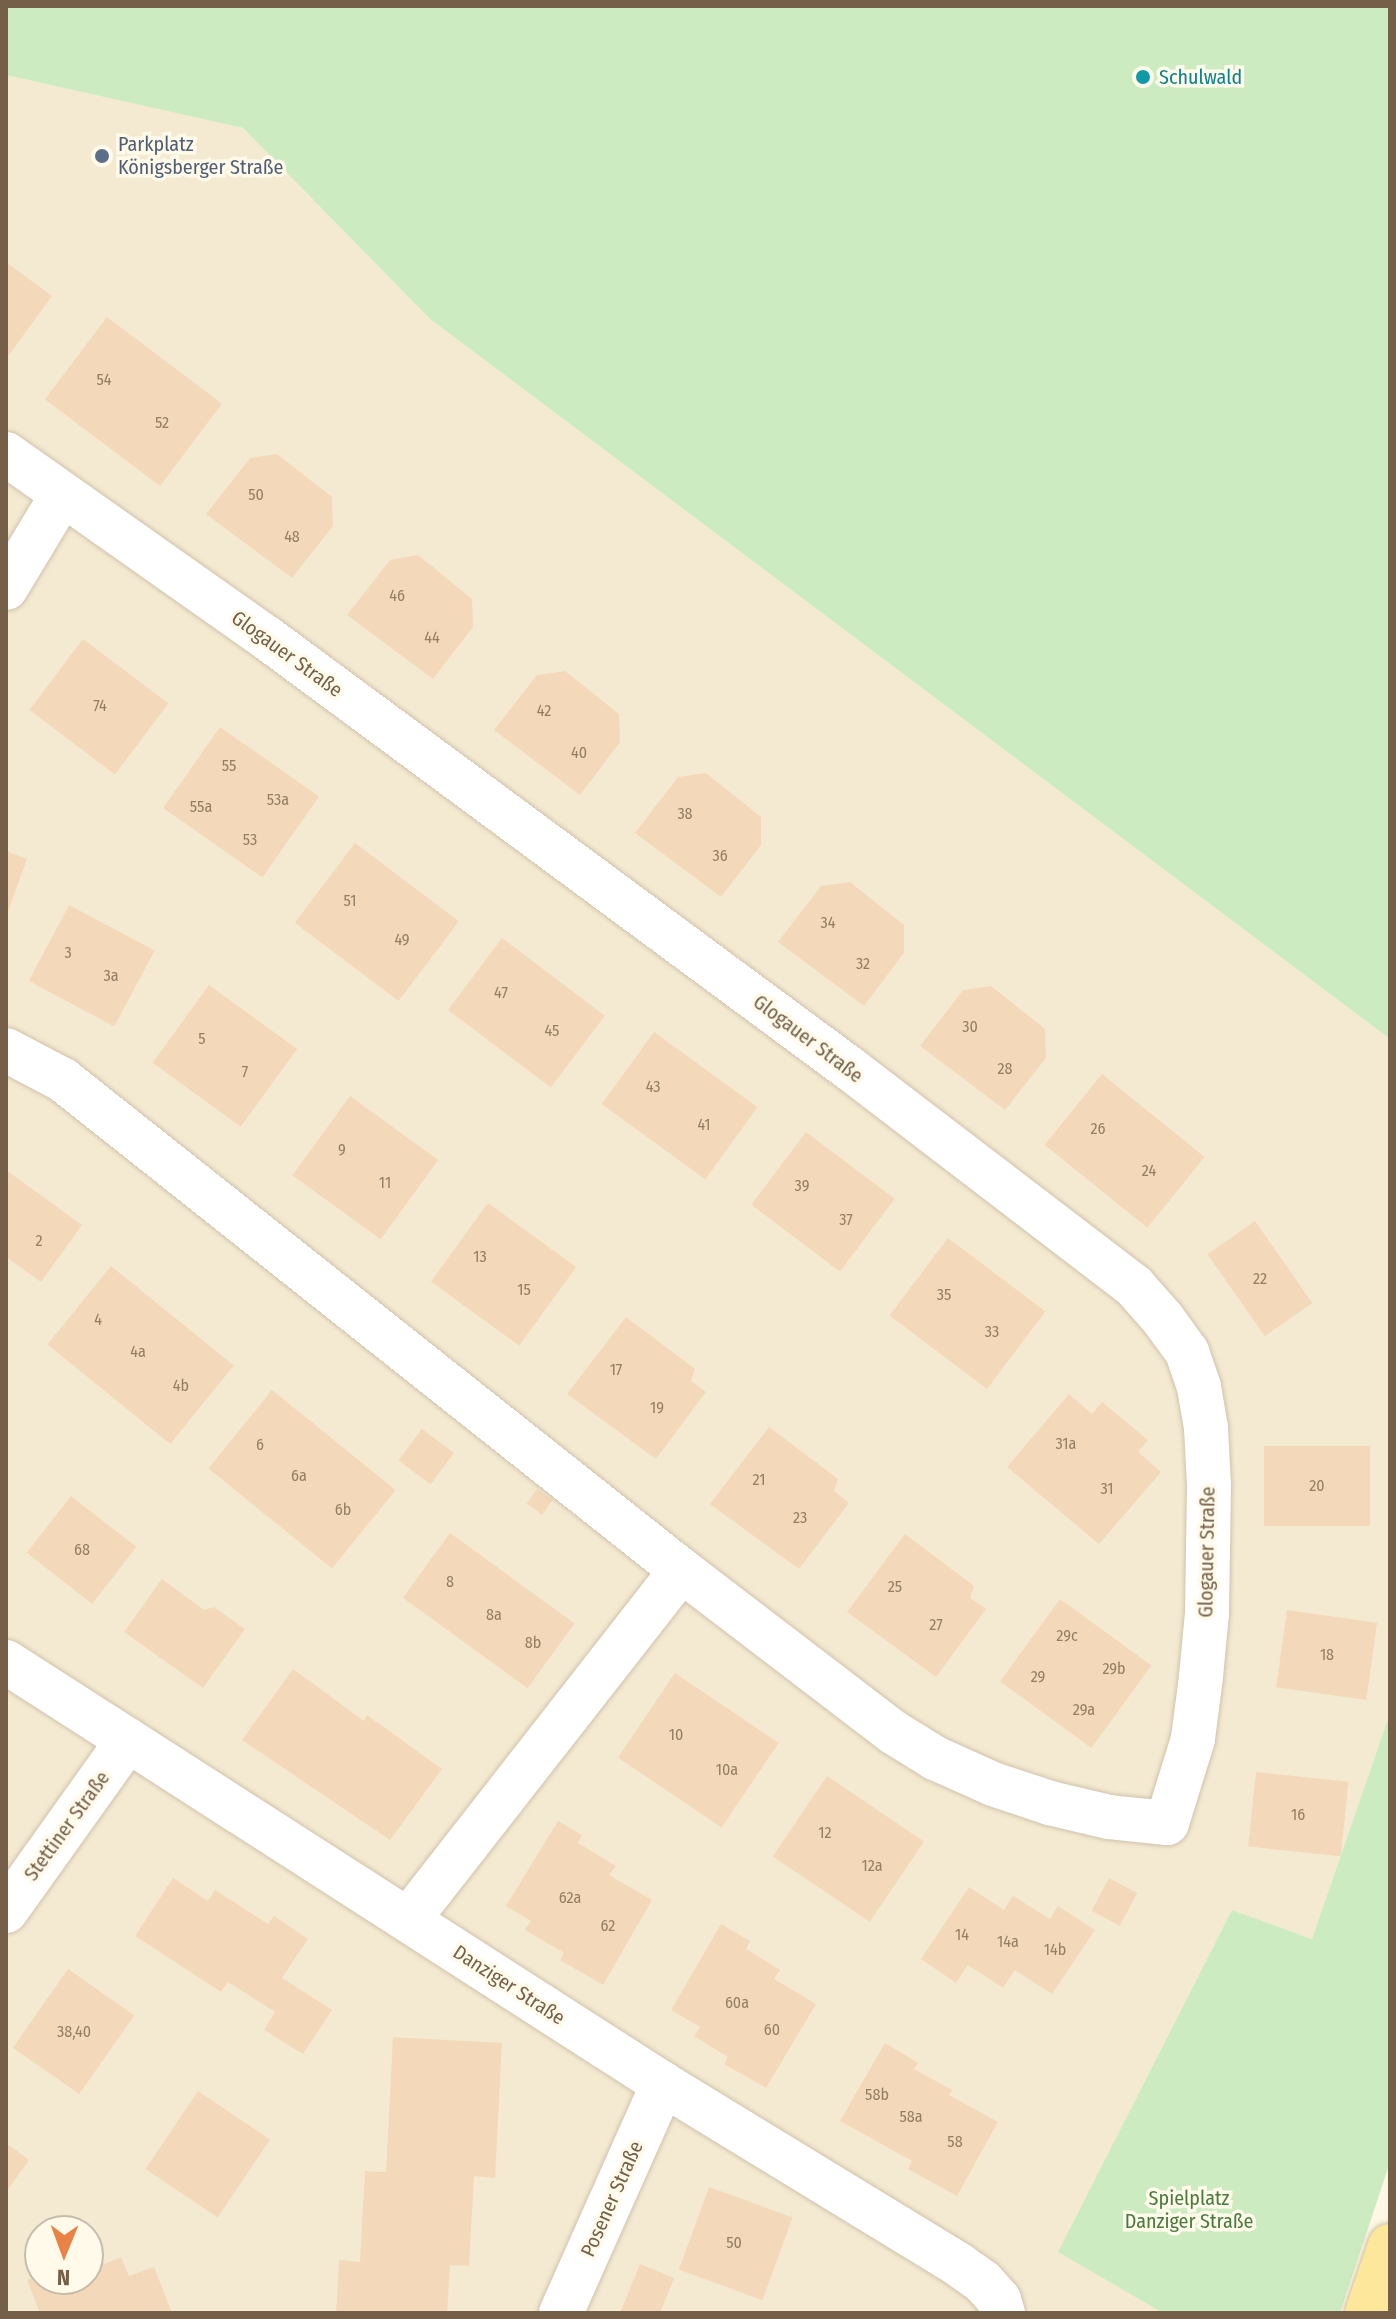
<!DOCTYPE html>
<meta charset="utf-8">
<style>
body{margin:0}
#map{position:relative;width:1396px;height:2319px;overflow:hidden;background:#fdf7e3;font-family:"Fira Sans Condensed",sans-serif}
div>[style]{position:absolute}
.residential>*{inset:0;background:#f4ead1}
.green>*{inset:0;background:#ccebc1}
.building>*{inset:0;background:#f3d9ba;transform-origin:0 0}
.roads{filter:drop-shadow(0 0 2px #d0c2ac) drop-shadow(0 0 2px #d0c2ac)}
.minor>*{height:44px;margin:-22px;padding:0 22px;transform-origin:22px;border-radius:22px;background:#fff}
.major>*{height:44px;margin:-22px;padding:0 22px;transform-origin:22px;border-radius:22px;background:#fde79a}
.dots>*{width:22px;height:22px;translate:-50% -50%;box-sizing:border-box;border:4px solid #fffaea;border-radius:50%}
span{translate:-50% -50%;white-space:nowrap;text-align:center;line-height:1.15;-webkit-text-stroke:7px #fffaea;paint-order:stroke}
.number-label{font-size:16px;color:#947e64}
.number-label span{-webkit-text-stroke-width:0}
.culture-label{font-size:20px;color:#0d838f}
.left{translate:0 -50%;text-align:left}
.service-label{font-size:20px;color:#4e5e75}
.street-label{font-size:20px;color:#755f48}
.park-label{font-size:20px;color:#497b40}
.frame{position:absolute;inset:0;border:8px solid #755f48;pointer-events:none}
.north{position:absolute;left:24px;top:2215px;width:80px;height:80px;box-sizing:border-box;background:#fffaea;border:2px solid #c8bca9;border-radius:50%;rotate:181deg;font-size:22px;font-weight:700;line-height:32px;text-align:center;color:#755f48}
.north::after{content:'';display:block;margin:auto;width:28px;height:36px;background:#e98245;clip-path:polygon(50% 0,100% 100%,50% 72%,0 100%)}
</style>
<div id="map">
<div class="residential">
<i style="clip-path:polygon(evenodd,6px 75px,243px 128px,430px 319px,1390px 1039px,1390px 1713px,1312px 1939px,1232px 1910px,1059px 2251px,1163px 2313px,6px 2313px,6px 75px,40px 2231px,88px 2231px,88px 2279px,40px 2279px,40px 2231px)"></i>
</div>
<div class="green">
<i style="clip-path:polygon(6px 6px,1390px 6px,1390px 1039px,430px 319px,243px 128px,6px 75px)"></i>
<i style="clip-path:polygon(1390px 1713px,1390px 2162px,1340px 2313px,1163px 2313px,1058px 2252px,1232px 1910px,1312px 1939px)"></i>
</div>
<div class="building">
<i style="clip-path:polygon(6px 262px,52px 296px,6px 359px)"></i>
<i style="left:107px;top:317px;width:144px;height:103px;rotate:37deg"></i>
<i style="clip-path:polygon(277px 454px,332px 497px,333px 526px,292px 578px,206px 514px,250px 458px)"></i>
<i style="clip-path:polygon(418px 555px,472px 599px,473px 627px,433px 679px,347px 615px,390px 560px)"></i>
<i style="left:83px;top:639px;width:107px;height:89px;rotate:37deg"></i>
<i style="clip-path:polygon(565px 671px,619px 714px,620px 742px,580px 795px,494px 730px,537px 675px)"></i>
<i style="left:220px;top:727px;width:121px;height:99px;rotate:35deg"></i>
<i style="clip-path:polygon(706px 773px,761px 817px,761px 845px,721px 897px,635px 833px,678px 777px)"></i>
<i style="left:355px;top:843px;width:130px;height:100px;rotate:37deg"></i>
<i style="clip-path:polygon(6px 851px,27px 859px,6px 917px)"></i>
<i style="clip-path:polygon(850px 882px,904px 925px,904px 953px,864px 1006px,778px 942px,821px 886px)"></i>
<i style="left:69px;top:905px;width:97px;height:86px;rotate:28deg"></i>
<i style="left:502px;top:938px;width:129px;height:90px;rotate:37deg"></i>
<i style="left:209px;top:985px;width:109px;height:96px;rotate:36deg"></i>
<i style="clip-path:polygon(991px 986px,1045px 1029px,1046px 1058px,1005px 1110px,920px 1046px,963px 990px)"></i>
<i style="left:654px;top:1032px;width:128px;height:89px;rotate:36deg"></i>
<i style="left:1102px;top:1074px;width:132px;height:91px;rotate:39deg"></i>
<i style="left:350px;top:1096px;width:109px;height:98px;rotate:36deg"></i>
<i style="left:806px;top:1132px;width:111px;height:91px;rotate:37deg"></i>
<i style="clip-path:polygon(6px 1170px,82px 1225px,41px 1282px,6px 1257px)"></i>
<i style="left:488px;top:1203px;width:109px;height:97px;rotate:36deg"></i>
<i style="left:1255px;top:1221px;width:100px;height:58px;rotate:55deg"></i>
<i style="left:948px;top:1238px;width:122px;height:97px;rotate:37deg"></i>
<i style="left:111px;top:1266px;width:158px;height:101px;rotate:39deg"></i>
<i style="clip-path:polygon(626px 1317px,695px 1369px,691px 1381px,706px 1392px,656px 1459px,567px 1394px)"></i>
<i style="left:272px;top:1390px;width:159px;height:101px;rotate:39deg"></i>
<i style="clip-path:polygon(1069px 1394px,1092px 1414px,1102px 1402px,1148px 1440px,1138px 1452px,1161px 1472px,1099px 1544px,1007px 1467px)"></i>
<i style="clip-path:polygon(769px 1427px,838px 1479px,834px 1491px,849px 1503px,799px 1569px,710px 1504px)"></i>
<i style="left:422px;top:1429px;width:40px;height:39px;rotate:37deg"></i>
<i style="left:1370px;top:1446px;width:80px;height:106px;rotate:90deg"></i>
<i style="left:537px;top:1489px;width:19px;height:18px;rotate:35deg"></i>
<i style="left:71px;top:1496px;width:83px;height:72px;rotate:38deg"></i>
<i style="left:450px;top:1533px;width:154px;height:80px;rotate:36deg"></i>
<i style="clip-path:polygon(905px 1534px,974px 1586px,970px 1598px,986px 1609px,936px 1677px,847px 1612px)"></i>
<i style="clip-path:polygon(162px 1579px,204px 1610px,214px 1607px,245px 1629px,203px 1688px,124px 1632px)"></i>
<i style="left:1060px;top:1599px;width:113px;height:102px;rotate:36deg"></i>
<i style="left:1287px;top:1610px;width:91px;height:78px;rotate:8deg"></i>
<i style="clip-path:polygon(293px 1669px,364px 1721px,367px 1715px,442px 1769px,390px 1840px,242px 1740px)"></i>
<i style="left:675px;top:1673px;width:125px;height:102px;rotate:34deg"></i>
<i style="left:1256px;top:1772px;width:93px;height:75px;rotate:6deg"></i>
<i style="left:827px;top:1776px;width:117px;height:97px;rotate:34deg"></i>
<i style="clip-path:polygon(558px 1821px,582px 1835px,578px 1843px,616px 1866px,609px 1875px,652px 1900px,603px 1985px,560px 1960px,564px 1953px,525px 1930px,531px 1921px,506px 1906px)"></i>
<i style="clip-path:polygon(173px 1878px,208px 1901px,215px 1890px,268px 1924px,274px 1916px,308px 1939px,282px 1978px,332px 2010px,303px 2054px,264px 2030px,275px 2012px,228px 1982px,221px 1992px,135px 1936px)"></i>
<i style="left:1109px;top:1878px;width:32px;height:37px;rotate:28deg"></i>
<i style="clip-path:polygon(969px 1887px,1004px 1910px,1013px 1896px,1050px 1919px,1058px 1906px,1095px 1930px,1052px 1994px,1015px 1970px,1003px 1988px,968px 1965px,956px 1983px,921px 1959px)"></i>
<i style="clip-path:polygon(721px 1924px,750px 1941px,746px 1949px,780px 1970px,774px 1979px,816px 2004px,766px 2088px,724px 2064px,728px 2057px,694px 2036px,700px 2027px,671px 2010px)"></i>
<i style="left:68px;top:1969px;width:81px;height:96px;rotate:35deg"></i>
<i style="clip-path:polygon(393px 2037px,502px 2043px,495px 2178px,474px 2176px,469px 2266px,450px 2265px,447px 2313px,336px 2313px,339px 2260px,360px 2262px,365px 2171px,386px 2172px)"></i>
<i style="clip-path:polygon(885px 2043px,918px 2063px,914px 2069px,952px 2090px,949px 2095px,998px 2122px,957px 2196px,908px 2169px,912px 2161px,840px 2121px)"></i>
<i style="left:198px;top:2091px;width:87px;height:94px;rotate:34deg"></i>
<i style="clip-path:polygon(6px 2143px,29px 2160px,6px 2192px)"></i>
<i style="left:709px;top:2187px;width:89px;height:88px;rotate:20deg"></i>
<i style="clip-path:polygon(99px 2251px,104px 2264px,121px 2257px,129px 2276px,154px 2267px,172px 2313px,40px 2313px,27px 2280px,40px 2275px,40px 2279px,88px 2279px,88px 2255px)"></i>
<i style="clip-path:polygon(640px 2264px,674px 2278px,660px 2313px,620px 2313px)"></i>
</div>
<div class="roads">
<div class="minor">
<i style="left:6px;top:454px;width:319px;rotate:35.2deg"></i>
<i style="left:267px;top:638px;width:724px;rotate:36.46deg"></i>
<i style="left:849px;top:1068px;width:359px;rotate:37.4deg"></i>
<i style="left:1134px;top:1286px;width:44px;rotate:48.7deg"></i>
<i style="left:1163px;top:1319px;width:41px;rotate:54deg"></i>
<i style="left:1187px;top:1352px;width:37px;rotate:71deg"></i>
<i style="left:1199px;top:1387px;width:42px;rotate:80.3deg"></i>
<i style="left:1206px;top:1428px;width:57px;rotate:87deg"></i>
<i style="left:1209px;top:1485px;width:128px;rotate:90.9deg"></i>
<i style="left:1207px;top:1613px;width:64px;rotate:95.4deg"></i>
<i style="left:1201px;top:1677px;width:63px;rotate:97.4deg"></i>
<i style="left:1193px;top:1739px;width:88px;rotate:107.2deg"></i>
<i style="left:1167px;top:1823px;width:58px;rotate:-174.1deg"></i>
<i style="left:1109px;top:1817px;width:61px;rotate:-166.7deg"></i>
<i style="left:1050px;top:1803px;width:60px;rotate:-161.6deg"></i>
<i style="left:993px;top:1784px;width:64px;rotate:-155.9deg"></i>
<i style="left:935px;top:1758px;width:49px;rotate:-148.2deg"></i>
<i style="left:893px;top:1732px;width:267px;rotate:-142.6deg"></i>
<i style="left:681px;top:1570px;width:789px;rotate:-141.59deg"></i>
<i style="left:63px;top:1080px;width:64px;rotate:-152.2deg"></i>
<i style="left:6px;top:588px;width:109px;rotate:-58.9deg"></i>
<i style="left:6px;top:1662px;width:781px;rotate:32.71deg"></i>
<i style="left:663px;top:2084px;width:347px;rotate:31.4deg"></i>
<i style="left:959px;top:2265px;width:29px;rotate:35deg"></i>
<i style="left:983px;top:2282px;width:24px;rotate:48deg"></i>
<i style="left:999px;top:2300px;width:14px;rotate:73deg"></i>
<i style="left:6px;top:1911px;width:210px;rotate:-54.5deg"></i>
<i style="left:408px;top:1920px;width:444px;rotate:-52deg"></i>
<i style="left:561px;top:2313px;width:251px;rotate:-66deg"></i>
</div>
<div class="major">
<i style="left:1367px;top:2313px;width:71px;rotate:-71.1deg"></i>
</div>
</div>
<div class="dots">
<i style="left:1143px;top:77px;background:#0f9aa8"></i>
<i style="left:102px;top:156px;background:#5c6f8a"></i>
</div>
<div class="number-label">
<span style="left:104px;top:380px">54</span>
<span style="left:162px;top:423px">52</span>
<span style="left:256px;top:495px">50</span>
<span style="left:292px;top:537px">48</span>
<span style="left:397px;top:596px">46</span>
<span style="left:432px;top:638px">44</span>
<span style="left:100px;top:706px">74</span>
<span style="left:544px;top:711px">42</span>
<span style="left:579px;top:753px">40</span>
<span style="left:229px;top:766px">55</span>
<span style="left:278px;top:800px">53a</span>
<span style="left:201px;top:807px">55a</span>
<span style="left:685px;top:814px">38</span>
<span style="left:250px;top:840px">53</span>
<span style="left:720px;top:856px">36</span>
<span style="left:350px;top:901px">51</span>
<span style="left:828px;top:923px">34</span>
<span style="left:402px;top:940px">49</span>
<span style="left:68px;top:953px">3</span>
<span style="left:863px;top:964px">32</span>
<span style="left:111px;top:976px">3a</span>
<span style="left:501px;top:993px">47</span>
<span style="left:970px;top:1027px">30</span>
<span style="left:552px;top:1031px">45</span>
<span style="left:202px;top:1039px">5</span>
<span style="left:1005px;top:1069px">28</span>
<span style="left:245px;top:1072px">7</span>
<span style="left:653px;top:1087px">43</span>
<span style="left:704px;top:1125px">41</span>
<span style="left:1098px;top:1129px">26</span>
<span style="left:342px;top:1150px">9</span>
<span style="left:1149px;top:1171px">24</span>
<span style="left:385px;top:1183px">11</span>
<span style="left:802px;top:1186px">39</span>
<span style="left:846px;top:1220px">37</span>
<span style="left:39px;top:1241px">2</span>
<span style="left:480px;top:1257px">13</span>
<span style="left:1260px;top:1279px">22</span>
<span style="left:524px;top:1290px">15</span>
<span style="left:944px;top:1295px">35</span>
<span style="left:98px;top:1320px">4</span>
<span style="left:992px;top:1332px">33</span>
<span style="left:138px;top:1352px">4a</span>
<span style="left:616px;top:1370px">17</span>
<span style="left:181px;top:1386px">4b</span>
<span style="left:657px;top:1408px">19</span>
<span style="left:1066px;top:1444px">31a</span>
<span style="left:260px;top:1445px">6</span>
<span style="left:299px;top:1476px">6a</span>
<span style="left:759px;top:1480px">21</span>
<span style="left:1317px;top:1486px">20</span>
<span style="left:1107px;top:1489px">31</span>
<span style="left:343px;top:1510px">6b</span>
<span style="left:800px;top:1518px">23</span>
<span style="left:82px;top:1550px">68</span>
<span style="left:450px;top:1582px">8</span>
<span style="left:895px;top:1587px">25</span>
<span style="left:494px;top:1615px">8a</span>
<span style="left:936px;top:1625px">27</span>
<span style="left:1067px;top:1636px">29c</span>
<span style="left:533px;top:1643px">8b</span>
<span style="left:1327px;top:1655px">18</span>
<span style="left:1114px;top:1669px">29b</span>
<span style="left:1038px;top:1677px">29</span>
<span style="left:1084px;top:1710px">29a</span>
<span style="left:676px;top:1735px">10</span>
<span style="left:727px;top:1770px">10a</span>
<span style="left:1298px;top:1815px">16</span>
<span style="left:825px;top:1833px">12</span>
<span style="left:872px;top:1866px">12a</span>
<span style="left:570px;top:1898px">62a</span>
<span style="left:608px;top:1926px">62</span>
<span style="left:962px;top:1935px">14</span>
<span style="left:1008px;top:1942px">14a</span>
<span style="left:1055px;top:1950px">14b</span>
<span style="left:737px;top:2003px">60a</span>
<span style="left:772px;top:2030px">60</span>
<span style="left:74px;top:2032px">38,40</span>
<span style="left:877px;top:2095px">58b</span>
<span style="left:911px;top:2117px">58a</span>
<span style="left:955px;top:2142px">58</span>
<span style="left:734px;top:2243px">50</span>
</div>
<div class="culture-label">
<span class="left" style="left:1159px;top:77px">Schulwald</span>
</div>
<div class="service-label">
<span class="left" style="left:118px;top:156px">Parkplatz<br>Königsberger Straße</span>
</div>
<div class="street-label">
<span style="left:287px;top:654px;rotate:36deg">Glogauer Straße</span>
<span style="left:808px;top:1039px;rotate:37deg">Glogauer Straße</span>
<span style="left:1207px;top:1552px;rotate:-89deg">Glogauer Straße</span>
<span style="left:67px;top:1826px;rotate:-54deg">Stettiner Straße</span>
<span style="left:509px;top:1985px;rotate:33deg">Danziger Straße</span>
<span style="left:612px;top:2199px;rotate:-66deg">Posener Straße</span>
</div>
<div class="park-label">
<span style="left:1189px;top:2210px">Spielplatz<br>Danziger Straße</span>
</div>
<div class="frame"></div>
<div class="north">N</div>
</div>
